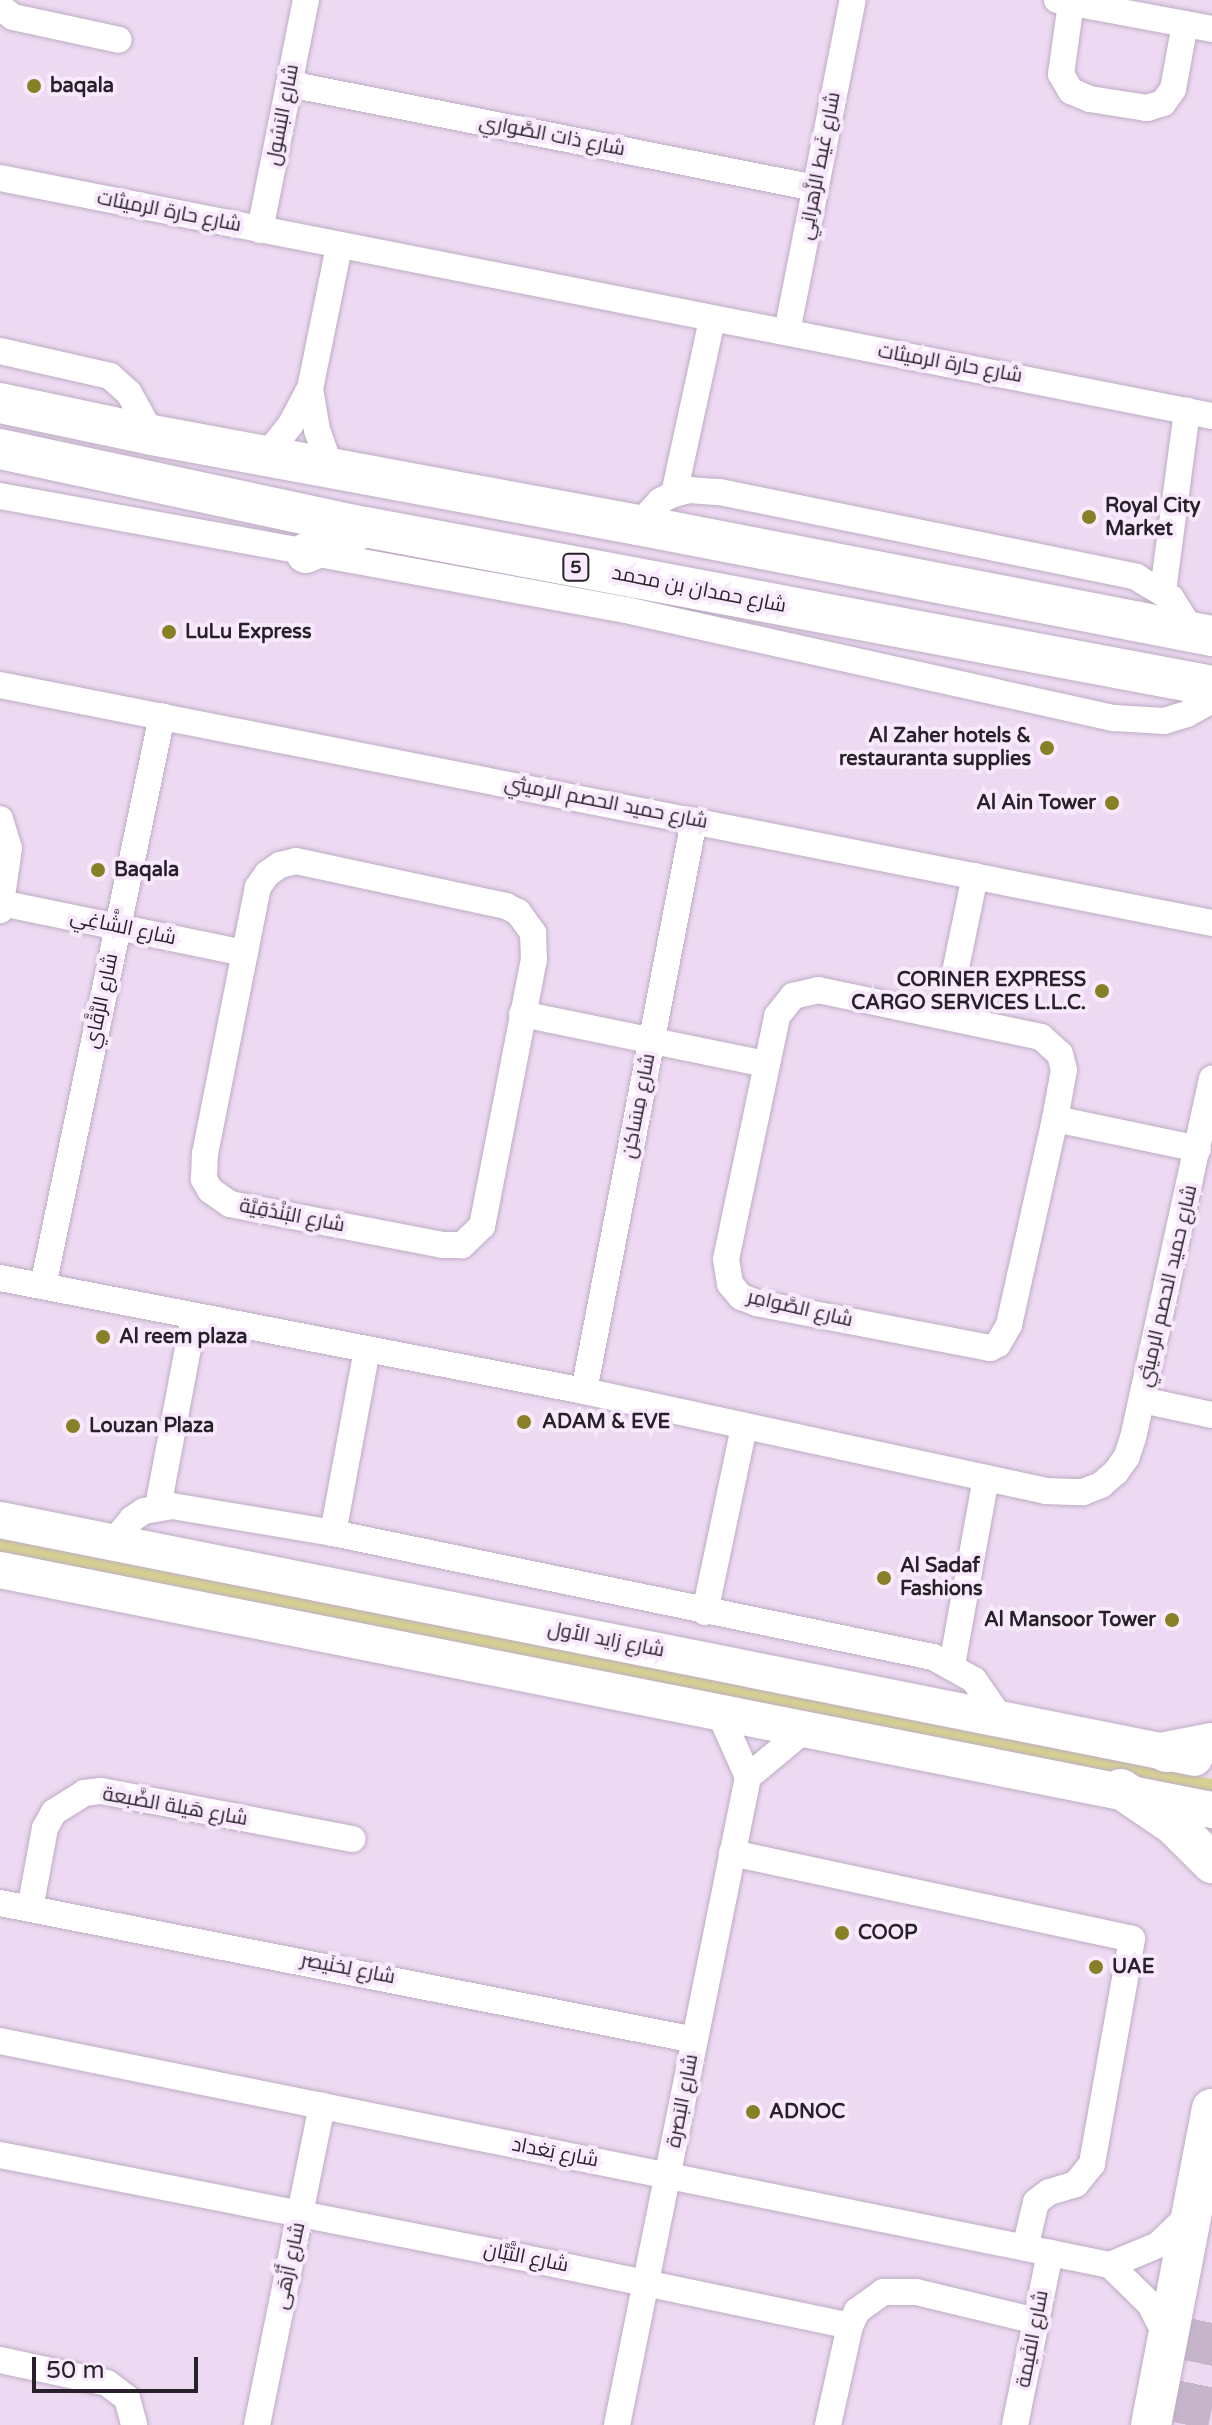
<!DOCTYPE html>
<meta charset="utf-8">
<style>
body{margin:0}
#map{position:relative;width:1212px;height:2425px;overflow:hidden;background:#eddaf2;font-family:"Varela Round",Cairo,sans-serif}
div>[style]{position:absolute}
.green>*{inset:0;background:#d6d190}
.trunk-tunnel>*{height:42px;margin-top:-21px;transform-origin:0;background:repeating-linear-gradient(90deg,#c6b5ca 0 42px,transparent 0 63px)}
.roads{filter:drop-shadow(0 0 2px #beacc3) drop-shadow(0 0 2px #beacc3)}
.minor>*{height:26px;margin:-13px;padding:0 13px;transform-origin:13px;border-radius:13px;background:#fff}
.secondary>*{height:36px;margin:-18px;padding:0 18px;transform-origin:18px;border-radius:18px;background:#fff}
.primary>*{height:40px;margin:-20px;padding:0 20px;transform-origin:20px;border-radius:20px;background:#fff}
.dots>*{width:22px;height:22px;translate:-50% -50%;box-sizing:border-box;border:4px solid #f8e9fc;border-radius:50%}
span{translate:-50% -50%;white-space:nowrap;text-align:center;line-height:1.15;-webkit-text-stroke:8px #f8e9fc;paint-order:stroke}
.shield-label span{padding:2px 6px;background:#f8e9fc;border:2px solid;border-radius:6px;-webkit-text-stroke-width:0}
.shield-label{font-size:18px;color:#28212a;font-weight:700}
.poi-label{font-size:20px;color:#28212a;font-weight:700}
.left{translate:0 -50%;text-align:left}
.right{translate:-100% -50%;text-align:right}
.street-label{font-size:20px;color:#28212a}
.scale{position:absolute;left:32px;top:2357px;width:166px;height:36px;box-sizing:border-box;border:4px solid #28212a;border-top:0;padding-left:10px;font-size:24px;line-height:28px;white-space:nowrap;color:#28212a;-webkit-text-stroke:6px #f8e9fc;paint-order:stroke}
</style>
<div id="map">
<div class="green">
<i style="clip-path:polygon(0 1538px,1212px 1779px,1212px 1793px,0 1557px)"></i>
</div>
<div class="trunk-tunnel">
<i style="left:1187px;top:2425px;width:122px;rotate:-78.1deg"></i>
</div>
<div class="roads">
<div class="minor">
<i style="left:1057px;top:0;width:158px;rotate:10.6deg"></i>
<i style="left:1071px;top:3px;width:72px;rotate:98deg"></i>
<i style="left:1061px;top:74px;width:20px;rotate:60deg"></i>
<i style="left:1071px;top:91px;width:21px;rotate:23deg"></i>
<i style="left:1090px;top:99px;width:58px;rotate:9deg"></i>
<i style="left:1147px;top:108px;width:17px;rotate:-17deg"></i>
<i style="left:1163px;top:103px;width:17px;rotate:-54deg"></i>
<i style="left:1173px;top:89px;width:66px;rotate:-79.5deg"></i>
<i style="left:0;top:7px;width:16px;rotate:38deg"></i>
<i style="left:13px;top:17px;width:108px;rotate:12.2deg"></i>
<i style="left:289px;top:84px;width:536px;rotate:11.18deg"></i>
<i style="left:0;top:178px;width:1235px;rotate:11.11deg"></i>
<i style="left:260px;top:230px;width:235px;rotate:-78.7deg"></i>
<i style="left:787px;top:332px;width:338px;rotate:-78.8deg"></i>
<i style="left:0;top:351px;width:113px;rotate:12.8deg"></i>
<i style="left:110px;top:376px;width:25px;rotate:42deg"></i>
<i style="left:129px;top:393px;width:48px;rotate:61.3deg"></i>
<i style="left:310px;top:389px;width:42px;rotate:80.3deg"></i>
<i style="left:317px;top:430px;width:41px;rotate:70.3deg"></i>
<i style="left:266px;top:456px;width:41px;rotate:-52deg"></i>
<i style="left:291px;top:424px;width:40px;rotate:-62deg"></i>
<i style="left:310px;top:389px;width:146px;rotate:-78.5deg"></i>
<i style="left:674px;top:494px;width:179px;rotate:-77.7deg"></i>
<i style="left:0;top:496px;width:636px;rotate:10.32deg"></i>
<i style="left:626px;top:610px;width:500px;rotate:12.5deg"></i>
<i style="left:1114px;top:718px;width:50px;rotate:3.4deg"></i>
<i style="left:1164px;top:721px;width:24px;rotate:-17deg"></i>
<i style="left:1187px;top:714px;width:29px;rotate:-29deg"></i>
<i style="left:638px;top:525px;width:33px;rotate:-47deg"></i>
<i style="left:660px;top:501px;width:16px;rotate:-27deg"></i>
<i style="left:674px;top:494px;width:16px;rotate:-15deg"></i>
<i style="left:689px;top:490px;width:31px;rotate:4deg"></i>
<i style="left:720px;top:492px;width:425px;rotate:11.5deg"></i>
<i style="left:1136px;top:577px;width:41px;rotate:31deg"></i>
<i style="left:1171px;top:598px;width:41px;rotate:57.8deg"></i>
<i style="left:1163px;top:591px;width:182px;rotate:-82.4deg"></i>
<i style="left:0;top:685px;width:1235px;rotate:11.11deg"></i>
<i style="left:0;top:819px;width:30px;rotate:73deg"></i>
<i style="left:9px;top:848px;width:63px;rotate:98.3deg"></i>
<i style="left:296px;top:861px;width:215px;rotate:12.1deg"></i>
<i style="left:506px;top:906px;width:13px;rotate:27deg"></i>
<i style="left:518px;top:912px;width:26px;rotate:54deg"></i>
<i style="left:533px;top:933px;width:26px;rotate:88deg"></i>
<i style="left:534px;top:959px;width:272px;rotate:101deg"></i>
<i style="left:482px;top:1226px;width:28px;rotate:136deg"></i>
<i style="left:462px;top:1245px;width:19px;rotate:180deg"></i>
<i style="left:443px;top:1245px;width:217px;rotate:-169.1deg"></i>
<i style="left:230px;top:1204px;width:24px;rotate:-145deg"></i>
<i style="left:210px;top:1190px;width:13px;rotate:-119deg"></i>
<i style="left:204px;top:1179px;width:25px;rotate:-88deg"></i>
<i style="left:205px;top:1154px;width:272px;rotate:-78.8deg"></i>
<i style="left:258px;top:887px;width:16px;rotate:-55deg"></i>
<i style="left:267px;top:874px;width:16px;rotate:-35deg"></i>
<i style="left:280px;top:865px;width:16px;rotate:-14deg"></i>
<i style="left:1px;top:903px;width:249px;rotate:11.6deg"></i>
<i style="left:818px;top:990px;width:228px;rotate:11.9deg"></i>
<i style="left:1041px;top:1037px;width:25px;rotate:42deg"></i>
<i style="left:1060px;top:1054px;width:16px;rotate:76deg"></i>
<i style="left:1064px;top:1070px;width:50px;rotate:100.4deg"></i>
<i style="left:1055px;top:1119px;width:211px;rotate:102.6deg"></i>
<i style="left:1009px;top:1325px;width:22px;rotate:120deg"></i>
<i style="left:998px;top:1344px;width:9px;rotate:153deg"></i>
<i style="left:990px;top:1348px;width:237px;rotate:-169.1deg"></i>
<i style="left:757px;top:1303px;width:17px;rotate:-159deg"></i>
<i style="left:741px;top:1297px;width:17px;rotate:-130deg"></i>
<i style="left:730px;top:1284px;width:25px;rotate:-99deg"></i>
<i style="left:726px;top:1259px;width:248px;rotate:-78.1deg"></i>
<i style="left:777px;top:1016px;width:26px;rotate:-51deg"></i>
<i style="left:793px;top:996px;width:26px;rotate:-13deg"></i>
<i style="left:522px;top:1014px;width:248px;rotate:11.6deg"></i>
<i style="left:946px;top:1016px;width:143px;rotate:-78.3deg"></i>
<i style="left:1055px;top:1119px;width:146px;rotate:11.8deg"></i>
<i style="left:0;top:1278px;width:595px;rotate:10.95deg"></i>
<i style="left:584px;top:1391px;width:472px;rotate:12.2deg"></i>
<i style="left:1045px;top:1491px;width:38px;rotate:2deg"></i>
<i style="left:1083px;top:1492px;width:19px;rotate:-21deg"></i>
<i style="left:1101px;top:1485px;width:20px;rotate:-41deg"></i>
<i style="left:1116px;top:1472px;width:19px;rotate:-55deg"></i>
<i style="left:1127px;top:1456px;width:19px;rotate:-72deg"></i>
<i style="left:1133px;top:1438px;width:368px;rotate:-77.6deg"></i>
<i style="left:43px;top:1286px;width:582px;rotate:-78.21deg"></i>
<i style="left:584px;top:1391px;width:581px;rotate:-79.08deg"></i>
<i style="left:1142px;top:1400px;width:72px;rotate:12.1deg"></i>
<i style="left:158px;top:1507px;width:193px;rotate:-79.3deg"></i>
<i style="left:333px;top:1533px;width:187px;rotate:-79.5deg"></i>
<i style="left:113px;top:1542px;width:30px;rotate:-50deg"></i>
<i style="left:132px;top:1519px;width:14px;rotate:-34deg"></i>
<i style="left:144px;top:1511px;width:28px;rotate:-10deg"></i>
<i style="left:172px;top:1506px;width:163px;rotate:9.5deg"></i>
<i style="left:333px;top:1533px;width:613px;rotate:11.68deg"></i>
<i style="left:933px;top:1657px;width:47px;rotate:29.3deg"></i>
<i style="left:974px;top:1680px;width:47px;rotate:55.3deg"></i>
<i style="left:705px;top:1612px;width:189px;rotate:-78.1deg"></i>
<i style="left:952px;top:1665px;width:190px;rotate:-79.7deg"></i>
<i style="left:748px;top:1777px;width:72px;rotate:-39.9deg"></i>
<i style="left:732px;top:1853px;width:409px;rotate:12.1deg"></i>
<i style="left:1132px;top:1939px;width:229px;rotate:100.1deg"></i>
<i style="left:1092px;top:2164px;width:26px;rotate:129deg"></i>
<i style="left:1076px;top:2184px;width:28px;rotate:163deg"></i>
<i style="left:1049px;top:2192px;width:16px;rotate:142deg"></i>
<i style="left:1036px;top:2202px;width:47px;rotate:103.4deg"></i>
<i style="left:0;top:1903px;width:708px;rotate:11.15deg"></i>
<i style="left:30px;top:1909px;width:82px;rotate:-79.5deg"></i>
<i style="left:45px;top:1828px;width:18px;rotate:-61deg"></i>
<i style="left:54px;top:1812px;width:36px;rotate:-32deg"></i>
<i style="left:84px;top:1793px;width:17px;rotate:-7deg"></i>
<i style="left:101px;top:1791px;width:256px;rotate:10.8deg"></i>
<i style="left:0;top:2041px;width:1132px;rotate:11.41deg"></i>
<i style="left:1110px;top:2265px;width:56px;rotate:44.3deg"></i>
<i style="left:1150px;top:2304px;width:39px;rotate:63deg"></i>
<i style="left:0;top:2155px;width:530px;rotate:11.1deg"></i>
<i style="left:520px;top:2257px;width:337px;rotate:11.8deg"></i>
<i style="left:1110px;top:2265px;width:52px;rotate:-22.6deg"></i>
<i style="left:1158px;top:2245px;width:45px;rotate:-44.1deg"></i>
<i style="left:0;top:2360px;width:109px;rotate:12.1deg"></i>
<i style="left:107px;top:2383px;width:25px;rotate:37deg"></i>
<i style="left:127px;top:2398px;width:28px;rotate:75deg"></i>
<i style="left:257px;top:2425px;width:326px;rotate:-78.5deg"></i>
<i style="left:617px;top:2425px;width:661px;rotate:-78.57deg"></i>
<i style="left:748px;top:1777px;width:69px;rotate:-114deg"></i>
<i style="left:828px;top:2425px;width:101px;rotate:-77.5deg"></i>
<i style="left:850px;top:2326px;width:17px;rotate:-65deg"></i>
<i style="left:857px;top:2311px;width:32px;rotate:-36deg"></i>
<i style="left:883px;top:2292px;width:33px"></i>
<i style="left:916px;top:2292px;width:123px;rotate:13.6deg"></i>
<i style="left:1015px;top:2425px;width:176px;rotate:-78.5deg"></i>
</div>
<div class="secondary">
<i style="left:0;top:1520px;width:1218px;rotate:11.26deg"></i>
<i style="left:0;top:1570px;width:1236px;rotate:11.2deg"></i>
</div>
<div class="primary">
<i style="left:0;top:403px;width:155px;rotate:11.9deg"></i>
<i style="left:152px;top:435px;width:494px;rotate:10.5deg"></i>
<i style="left:638px;top:525px;width:585px;rotate:10.94deg"></i>
<i style="left:0;top:449px;width:373px;rotate:12.1deg"></i>
<i style="left:365px;top:527px;width:862px;rotate:10.63deg"></i>
<i style="left:306px;top:553px;width:64px;rotate:-23.8deg"></i>
<i style="left:1166px;top:1752px;width:47px;rotate:-11.1deg"></i>
<i style="left:1121px;top:1789px;width:64px;rotate:34.2deg"></i>
<i style="left:1174px;top:1825px;width:54px;rotate:45deg"></i>
<i style="left:1151px;top:2425px;width:322px;rotate:-79.1deg"></i>
</div>
</div>
<div class="dots">
<i style="left:34px;top:86px;background:#888027"></i>
<i style="left:1089px;top:517px;background:#888027"></i>
<i style="left:169px;top:632px;background:#888027"></i>
<i style="left:1047px;top:748px;background:#888027"></i>
<i style="left:1112px;top:803px;background:#888027"></i>
<i style="left:98px;top:870px;background:#888027"></i>
<i style="left:1102px;top:991px;background:#888027"></i>
<i style="left:103px;top:1337px;background:#888027"></i>
<i style="left:524px;top:1422px;background:#888027"></i>
<i style="left:73px;top:1426px;background:#888027"></i>
<i style="left:884px;top:1578px;background:#888027"></i>
<i style="left:1172px;top:1620px;background:#888027"></i>
<i style="left:842px;top:1933px;background:#888027"></i>
<i style="left:1096px;top:1967px;background:#888027"></i>
<i style="left:753px;top:2112px;background:#888027"></i>
</div>
<div class="shield-label">
<span style="left:576px;top:567px">5</span>
</div>
<div class="poi-label">
<span class="left" style="left:50px;top:86px">baqala</span>
<span class="left" style="left:1105px;top:518px">Royal City<br>Market</span>
<span class="left" style="left:185px;top:632px">LuLu Express</span>
<span class="right" style="left:1031px;top:748px">Al Zaher hotels &amp;<br>restauranta supplies</span>
<span class="right" style="left:1096px;top:803px">Al Ain Tower</span>
<span class="left" style="left:114px;top:870px">Baqala</span>
<span class="right" style="left:1086px;top:992px">CORINER EXPRESS<br>CARGO SERVICES L.L.C.</span>
<span class="left" style="left:119px;top:1337px">Al reem plaza</span>
<span class="left" style="left:542px;top:1422px">ADAM &amp; EVE</span>
<span class="left" style="left:89px;top:1426px">Louzan Plaza</span>
<span class="left" style="left:900px;top:1578px">Al Sadaf<br>Fashions</span>
<span class="right" style="left:1156px;top:1620px">Al Mansoor Tower</span>
<span class="left" style="left:858px;top:1933px">COOP</span>
<span class="left" style="left:1112px;top:1967px">UAE</span>
<span class="left" style="left:769px;top:2112px">ADNOC</span>
</div>
<div class="street-label">
<span style="left:283px;top:115px;rotate:-79deg">شارع البَسُول</span>
<span style="left:552px;top:136px;rotate:11deg">شارع ذات الصَّواري</span>
<span style="left:820px;top:166px;rotate:-79deg">شارع غَيط الزَّهرانِي</span>
<span style="left:169px;top:212px;rotate:11deg">شارع حارة الرميثات</span>
<span style="left:950px;top:364px;rotate:10deg">شارع حارة الرميثات</span>
<span style="left:699px;top:590px;rotate:11deg">شارع حمدان بن محمد</span>
<span style="left:606px;top:803px;rotate:11deg">شارع حميد الحصم الرميثي</span>
<span style="left:123px;top:928px;rotate:12deg">شارع الشَّاغِي</span>
<span style="left:102px;top:1001px;rotate:-78deg">شارع الرَّقَّاي</span>
<span style="left:639px;top:1106px;rotate:-79deg">شارع مِسَاكِن</span>
<span style="left:292px;top:1216px;rotate:11deg">شارع البُنْدُقِيَّة</span>
<span style="left:1168px;top:1286px;rotate:-77deg">شارع حميد الحصم الرميثي</span>
<span style="left:800px;top:1309px;rotate:13deg">شارع الصَّوامِر</span>
<span style="left:606px;top:1640px;rotate:11deg">شارع زايد الأول</span>
<span style="left:175px;top:1807px;rotate:10deg">شارع هَيلة الضَّبعة</span>
<span style="left:348px;top:1969px;rotate:11deg">شارع لِخنَيصِر</span>
<span style="left:683px;top:2101px;rotate:-79deg">شارع البَصرة</span>
<span style="left:555px;top:2153px;rotate:11deg">شارع بَغداد</span>
<span style="left:526px;top:2258px;rotate:11deg">شارع التَّبَّان</span>
<span style="left:290px;top:2266px;rotate:-78deg">شارع أَزْهَى</span>
<span style="left:1033px;top:2339px;rotate:-79deg">شارع الفَيمة</span>
</div>
<div class="scale">50 m</div>
</div>
